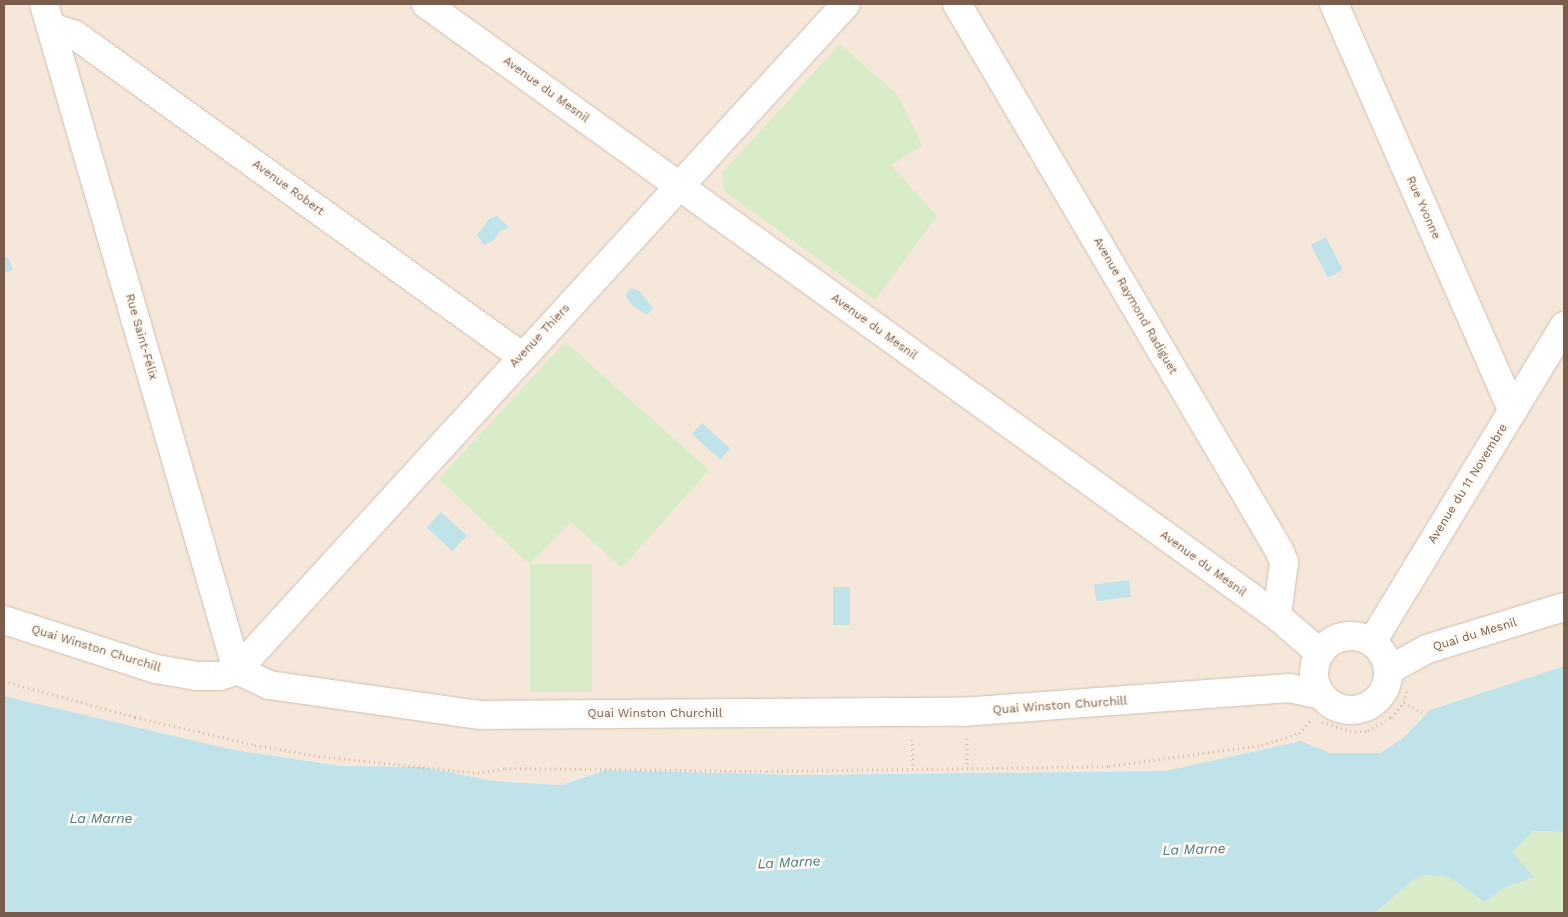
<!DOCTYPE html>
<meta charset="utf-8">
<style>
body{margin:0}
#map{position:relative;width:1568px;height:917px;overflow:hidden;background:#fdf6ec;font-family:"Work Sans",sans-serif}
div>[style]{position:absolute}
.residential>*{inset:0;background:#f5e8da}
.green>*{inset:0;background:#d8ecc9}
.water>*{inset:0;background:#bfe3e8;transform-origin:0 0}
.path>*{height:3px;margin-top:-1.5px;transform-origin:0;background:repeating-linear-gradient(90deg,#d9b8a5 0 1px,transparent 0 5px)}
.roads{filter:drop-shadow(0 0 1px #d1beb0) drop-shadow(0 0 1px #d1beb0)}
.minor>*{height:28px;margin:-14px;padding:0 14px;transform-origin:14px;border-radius:14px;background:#fff}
.minor>.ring{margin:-14px;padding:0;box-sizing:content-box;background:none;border:28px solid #fff;border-radius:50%}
span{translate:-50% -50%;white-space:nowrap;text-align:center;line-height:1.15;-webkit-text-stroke:5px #fffaf3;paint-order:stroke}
.street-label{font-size:12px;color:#7a5c4d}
.water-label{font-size:14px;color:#437c86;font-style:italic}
.frame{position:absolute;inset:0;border:5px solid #7a5c4d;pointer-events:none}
</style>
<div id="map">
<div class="residential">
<i style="clip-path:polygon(4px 4px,1564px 4px,1564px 666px,1430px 710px,1403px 738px,1380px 753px,1330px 753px,1301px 741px,1165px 771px,801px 775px,606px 770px,561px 785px,493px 781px,424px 767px,340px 766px,229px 749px,4px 696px)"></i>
</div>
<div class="green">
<i style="clip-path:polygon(840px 44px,898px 95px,922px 146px,891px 165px,937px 216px,875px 300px,724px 191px,722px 173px)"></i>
<i style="clip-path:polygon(565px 342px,709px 470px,622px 568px,571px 522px,530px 564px,592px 564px,592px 692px,530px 692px,530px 565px,439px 479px)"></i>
<i style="clip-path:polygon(1534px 831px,1564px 832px,1564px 913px,1375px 913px,1412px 881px,1425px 875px,1448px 877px,1485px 902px,1506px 887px,1533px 877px,1511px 852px)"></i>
</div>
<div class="water">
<i style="clip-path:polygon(497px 216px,510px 228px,500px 231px,494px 240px,484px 245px,477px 235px,490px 218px)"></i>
<i style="left:1326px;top:237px;width:37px;height:17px;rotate:63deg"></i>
<i style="clip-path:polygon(8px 257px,13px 270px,4px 273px,4px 258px)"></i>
<i style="clip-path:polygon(631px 288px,639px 291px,653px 308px,647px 315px,632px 305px,625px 295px)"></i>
<i style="left:702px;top:423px;width:38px;height:15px;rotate:42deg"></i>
<i style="left:441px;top:512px;width:35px;height:21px;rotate:43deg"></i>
<i style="left:1129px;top:580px;width:17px;height:35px;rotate:83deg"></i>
<i style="left:850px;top:587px;width:38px;height:17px;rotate:90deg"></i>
<i style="clip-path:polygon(1564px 666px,1564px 832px,1534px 831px,1512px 852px,1534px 877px,1506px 887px,1485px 902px,1448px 877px,1425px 875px,1412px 881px,1375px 913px,4px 913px,4px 696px,229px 749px,340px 766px,424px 767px,493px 781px,561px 785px,606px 770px,801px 775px,1165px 771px,1301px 741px,1330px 753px,1380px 753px,1403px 738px,1430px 710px)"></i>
</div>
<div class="path">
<i style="left:4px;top:681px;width:136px;rotate:15.4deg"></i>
<i style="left:135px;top:717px;width:123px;rotate:13.1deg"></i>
<i style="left:255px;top:745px;width:65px;rotate:9.8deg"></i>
<i style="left:319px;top:756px;width:160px;rotate:6.1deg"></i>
<i style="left:478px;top:773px;width:27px;rotate:-10deg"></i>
<i style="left:505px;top:768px;width:262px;rotate:0.7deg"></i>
<i style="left:767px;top:771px;width:342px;rotate:-0.8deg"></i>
<i style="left:1109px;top:766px;width:154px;rotate:-7.8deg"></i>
<i style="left:1262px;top:745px;width:39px;rotate:-18deg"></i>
<i style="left:1299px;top:733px;width:18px;rotate:-49deg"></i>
<i style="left:1404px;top:702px;width:22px;rotate:30deg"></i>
<i style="left:1322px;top:722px;width:29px;rotate:18deg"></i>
<i style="left:1350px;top:731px;width:18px"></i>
<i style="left:1368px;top:731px;width:27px;rotate:-31deg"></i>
<i style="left:1391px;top:717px;width:20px;rotate:-49deg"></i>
<i style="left:1404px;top:702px;width:11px;rotate:-75deg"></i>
<i style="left:967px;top:738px;width:29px;rotate:90deg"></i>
<i style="left:912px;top:739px;width:29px;rotate:88deg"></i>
</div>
<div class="roads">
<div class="minor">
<i style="left:44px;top:4px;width:693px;rotate:73.84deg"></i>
<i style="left:426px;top:4px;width:1048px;rotate:35.72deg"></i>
<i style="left:1277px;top:616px;width:57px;rotate:40.7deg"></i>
<i style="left:957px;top:4px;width:634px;rotate:59.47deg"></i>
<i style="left:1279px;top:550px;width:13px;rotate:67deg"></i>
<i style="left:1284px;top:562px;width:54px;rotate:97.4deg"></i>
<i style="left:1334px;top:4px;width:445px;rotate:66.3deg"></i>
<i style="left:51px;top:27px;width:25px;rotate:18deg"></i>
<i style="left:75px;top:35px;width:550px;rotate:35.74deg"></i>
<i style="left:4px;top:620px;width:160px;rotate:17.9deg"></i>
<i style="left:156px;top:669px;width:42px;rotate:9.7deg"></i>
<i style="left:197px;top:676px;width:23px"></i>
<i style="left:220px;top:676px;width:18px;rotate:-19deg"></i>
<i style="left:237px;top:670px;width:902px;rotate:-47.56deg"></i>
<i class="ring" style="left:1314px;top:636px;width:46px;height:46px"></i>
<i style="left:1372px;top:642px;width:370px;rotate:-58.7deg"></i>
<i style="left:237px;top:670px;width:35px;rotate:25deg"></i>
<i style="left:269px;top:685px;width:214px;rotate:8.1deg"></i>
<i style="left:481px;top:715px;width:481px;rotate:-0.4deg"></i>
<i style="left:962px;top:712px;width:328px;rotate:-4.2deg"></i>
<i style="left:1289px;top:688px;width:33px;rotate:12deg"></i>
<i style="left:1389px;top:670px;width:43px;rotate:-28.9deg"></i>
<i style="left:1427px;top:649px;width:143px;rotate:-17deg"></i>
</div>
</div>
<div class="street-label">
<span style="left:546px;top:90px;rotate:36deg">Avenue du Mesnil</span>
<span style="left:288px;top:188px;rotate:36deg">Avenue Robert</span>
<span style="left:1423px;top:208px;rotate:66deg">Rue Yvonne</span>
<span style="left:1135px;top:306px;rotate:60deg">Avenue Raymond Radiguet</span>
<span style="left:874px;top:327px;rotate:36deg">Avenue du Mesnil</span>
<span style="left:540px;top:336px;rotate:-47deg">Avenue Thiers</span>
<span style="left:141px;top:337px;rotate:74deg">Rue Saint-Félix</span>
<span style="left:1468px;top:484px;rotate:-58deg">Avenue du 11 Novembre</span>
<span style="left:1203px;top:564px;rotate:36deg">Avenue du Mesnil</span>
<span style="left:1475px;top:635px;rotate:-17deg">Quai du Mesnil</span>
<span style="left:96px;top:649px;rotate:17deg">Quai Winston Churchill</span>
<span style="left:1060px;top:706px;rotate:-4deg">Quai Winston Churchill</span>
<span style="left:655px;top:714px">Quai Winston Churchill</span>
</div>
<div class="water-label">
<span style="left:101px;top:818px">La Marne</span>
<span style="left:1194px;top:849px;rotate:-2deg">La Marne</span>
<span style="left:789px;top:862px;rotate:-3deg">La Marne</span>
</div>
<div class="frame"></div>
</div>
